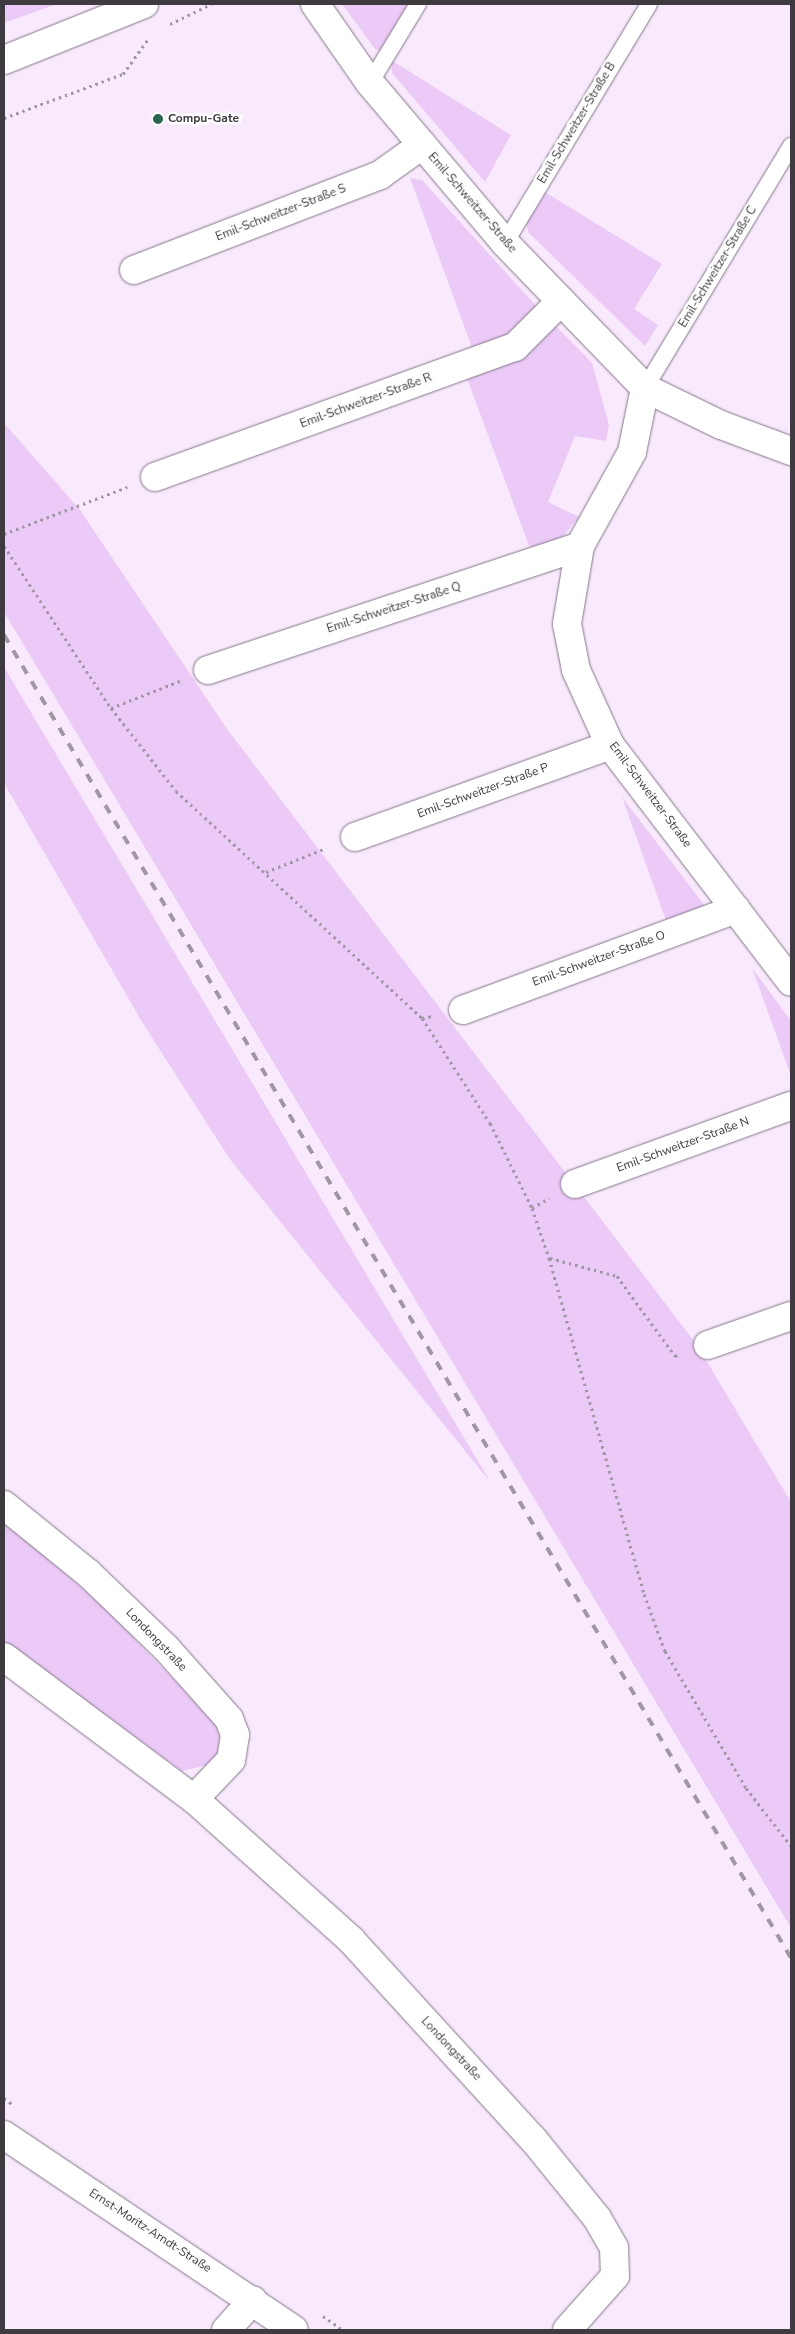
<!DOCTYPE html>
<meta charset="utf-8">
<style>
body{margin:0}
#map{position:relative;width:795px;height:2334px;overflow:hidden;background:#f8eafc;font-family:"Nunito Sans",sans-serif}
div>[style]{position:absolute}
.green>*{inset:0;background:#ebcaf7}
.path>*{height:3px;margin-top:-1.5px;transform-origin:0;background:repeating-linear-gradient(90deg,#a196a3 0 2.5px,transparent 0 6.5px)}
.roads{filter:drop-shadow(0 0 1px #837787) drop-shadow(0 0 1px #837787)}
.service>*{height:16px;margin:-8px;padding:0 8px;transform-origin:8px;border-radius:8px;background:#fff}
.minor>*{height:28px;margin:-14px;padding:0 14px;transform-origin:14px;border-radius:14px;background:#fff}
.rail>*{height:4px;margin-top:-2px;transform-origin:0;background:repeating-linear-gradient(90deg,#a197a3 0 9px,transparent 0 18px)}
.dots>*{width:14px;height:14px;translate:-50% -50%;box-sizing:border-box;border:2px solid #fdfdfd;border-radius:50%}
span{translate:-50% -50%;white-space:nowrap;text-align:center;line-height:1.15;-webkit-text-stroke:5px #fdfdfd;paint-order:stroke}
.poi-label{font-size:12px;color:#3f3940;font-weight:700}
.left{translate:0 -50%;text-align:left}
.street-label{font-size:12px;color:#3f3940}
.frame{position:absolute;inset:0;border:5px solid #3f3940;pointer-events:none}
</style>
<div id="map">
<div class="green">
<i style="clip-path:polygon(4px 4px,57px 4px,4px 23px)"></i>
<i style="clip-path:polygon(342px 4px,411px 4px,382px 51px,375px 49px)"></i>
<i style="clip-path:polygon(391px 60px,511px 135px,485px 182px,392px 73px)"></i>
<i style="clip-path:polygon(410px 178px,422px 180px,537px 307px,537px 318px,475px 356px)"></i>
<i style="clip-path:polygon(543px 191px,662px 264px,634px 309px,658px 325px,645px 346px,528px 232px,526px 219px)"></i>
<i style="clip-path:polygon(556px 326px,592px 363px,609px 425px,606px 441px,575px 436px,548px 502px,579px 517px,558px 542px,531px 551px,465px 373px,546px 327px)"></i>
<i style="clip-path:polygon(4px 423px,80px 510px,227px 729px,697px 1345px,791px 1502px,791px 1928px,4px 612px)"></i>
<i style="clip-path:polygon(4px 667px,491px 1483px,229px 1158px,142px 1022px,4px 783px)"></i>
<i style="clip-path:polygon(622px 797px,705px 906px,701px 914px,668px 926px)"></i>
<i style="clip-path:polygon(752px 968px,791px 1021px,791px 1076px)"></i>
<i style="clip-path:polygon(4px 1520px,108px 1611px,218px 1726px,222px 1736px,218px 1753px,207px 1765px,182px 1771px,4px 1641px)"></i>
</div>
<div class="path">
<i style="left:170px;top:24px;width:46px;rotate:-26deg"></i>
<i style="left:4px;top:118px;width:127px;rotate:-20.3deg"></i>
<i style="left:123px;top:74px;width:44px;rotate:-54.2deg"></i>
<i style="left:4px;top:534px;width:132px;rotate:-20.9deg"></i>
<i style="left:4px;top:546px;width:194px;rotate:56.6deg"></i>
<i style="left:111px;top:708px;width:105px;rotate:51.9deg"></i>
<i style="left:176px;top:791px;width:335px;rotate:42.7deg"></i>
<i style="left:422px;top:1018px;width:125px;rotate:57.1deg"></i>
<i style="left:490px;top:1123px;width:95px;rotate:63.7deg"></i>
<i style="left:532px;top:1208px;width:53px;rotate:71.2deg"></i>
<i style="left:549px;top:1258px;width:349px;rotate:74.2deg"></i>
<i style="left:644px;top:1594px;width:61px;rotate:69.8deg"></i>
<i style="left:665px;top:1651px;width:159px;rotate:59.4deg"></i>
<i style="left:746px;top:1788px;width:73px;rotate:52.2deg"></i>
<i style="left:111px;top:708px;width:74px;rotate:-21.4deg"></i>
<i style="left:266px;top:872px;width:65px;rotate:-21.8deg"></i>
<i style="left:422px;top:1018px;width:11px;rotate:-10deg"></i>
<i style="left:532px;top:1208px;width:20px;rotate:-30deg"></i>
<i style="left:550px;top:1258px;width:69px;rotate:15deg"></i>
<i style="left:617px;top:1276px;width:99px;rotate:54.1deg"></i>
<i style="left:675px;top:1356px;width:5px;rotate:-22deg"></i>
<i style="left:4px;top:2098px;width:10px;rotate:37deg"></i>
<i style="left:323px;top:2316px;width:24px;rotate:35deg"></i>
</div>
<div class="roads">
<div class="service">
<i style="left:370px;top:83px;width:92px;rotate:-58.7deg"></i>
<i style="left:505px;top:243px;width:279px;rotate:-58.9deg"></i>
<i style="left:645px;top:388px;width:283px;rotate:-58.9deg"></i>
</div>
<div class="minor">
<i style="left:315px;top:4px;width:96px;rotate:55.2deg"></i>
<i style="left:370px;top:83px;width:209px;rotate:49.8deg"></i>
<i style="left:505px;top:243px;width:202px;rotate:46deg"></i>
<i style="left:645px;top:388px;width:85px;rotate:26deg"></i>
<i style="left:721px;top:425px;width:75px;rotate:20.4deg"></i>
<i style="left:4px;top:60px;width:151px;rotate:-21.8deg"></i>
<i style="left:134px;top:270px;width:264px;rotate:-21.1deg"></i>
<i style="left:380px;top:175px;width:52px;rotate:-35.5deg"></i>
<i style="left:645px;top:388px;width:65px;rotate:101.5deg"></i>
<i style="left:632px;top:452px;width:107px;rotate:119deg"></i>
<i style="left:580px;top:546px;width:79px;rotate:99.5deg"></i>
<i style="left:567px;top:624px;width:47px;rotate:78.9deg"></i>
<i style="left:576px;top:670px;width:82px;rotate:65.6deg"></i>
<i style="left:610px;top:745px;width:298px;rotate:52.6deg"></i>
<i style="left:155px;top:477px;width:383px;rotate:-19.9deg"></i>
<i style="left:515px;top:347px;width:65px;rotate:-45deg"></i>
<i style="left:208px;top:670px;width:392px;rotate:-18.4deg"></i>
<i style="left:355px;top:837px;width:271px;rotate:-19.8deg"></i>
<i style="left:463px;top:1010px;width:291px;rotate:-20.3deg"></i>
<i style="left:575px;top:1184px;width:230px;rotate:-19.9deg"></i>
<i style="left:708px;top:1345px;width:88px;rotate:-19.3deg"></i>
<i style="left:4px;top:1505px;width:108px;rotate:39deg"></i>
<i style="left:88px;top:1573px;width:108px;rotate:43.9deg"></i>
<i style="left:166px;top:1648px;width:95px;rotate:48.4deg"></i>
<i style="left:229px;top:1719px;width:17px;rotate:69deg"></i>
<i style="left:235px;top:1735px;width:25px;rotate:99deg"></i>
<i style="left:231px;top:1760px;width:54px;rotate:133.5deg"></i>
<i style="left:4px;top:1657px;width:237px;rotate:36.8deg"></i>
<i style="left:194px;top:1799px;width:211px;rotate:41.9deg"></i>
<i style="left:351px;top:1940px;width:270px;rotate:47.6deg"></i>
<i style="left:533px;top:2139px;width:102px;rotate:51deg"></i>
<i style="left:597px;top:2218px;width:34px;rotate:60deg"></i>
<i style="left:614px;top:2248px;width:28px;rotate:88deg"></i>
<i style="left:615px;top:2276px;width:72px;rotate:131.6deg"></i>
<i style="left:4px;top:2135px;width:349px;rotate:33.9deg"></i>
<i style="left:226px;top:2330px;width:40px;rotate:-48deg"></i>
</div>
</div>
<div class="rail">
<i style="left:4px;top:635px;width:1539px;rotate:59.25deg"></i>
</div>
<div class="dots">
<i style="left:158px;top:119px;background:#296550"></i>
</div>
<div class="poi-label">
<span class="left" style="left:168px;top:119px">Compu-Gate</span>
</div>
<div class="street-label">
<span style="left:577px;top:123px;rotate:-59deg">Emil-Schweitzer-Straße B</span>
<span style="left:472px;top:203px;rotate:49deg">Emil-Schweitzer-Straße</span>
<span style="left:281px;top:213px;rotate:-21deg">Emil-Schweitzer-Straße S</span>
<span style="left:718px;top:267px;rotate:-59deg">Emil-Schweitzer-Straße C</span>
<span style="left:366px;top:401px;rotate:-20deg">Emil-Schweitzer-Straße R</span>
<span style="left:394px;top:608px;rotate:-18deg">Emil-Schweitzer-Straße Q</span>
<span style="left:483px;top:791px;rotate:-20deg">Emil-Schweitzer-Straße P</span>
<span style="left:650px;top:795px;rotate:53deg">Emil-Schweitzer-Straße</span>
<span style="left:599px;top:959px;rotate:-20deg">Emil-Schweitzer-Straße O</span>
<span style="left:683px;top:1145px;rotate:-20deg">Emil-Schweitzer-Straße N</span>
<span style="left:156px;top:1640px;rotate:46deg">Londongstraße</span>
<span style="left:451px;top:2049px;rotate:47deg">Londongstraße</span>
<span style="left:150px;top:2231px;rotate:33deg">Ernst-Moritz-Arndt-Straße</span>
</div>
<div class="frame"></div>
</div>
